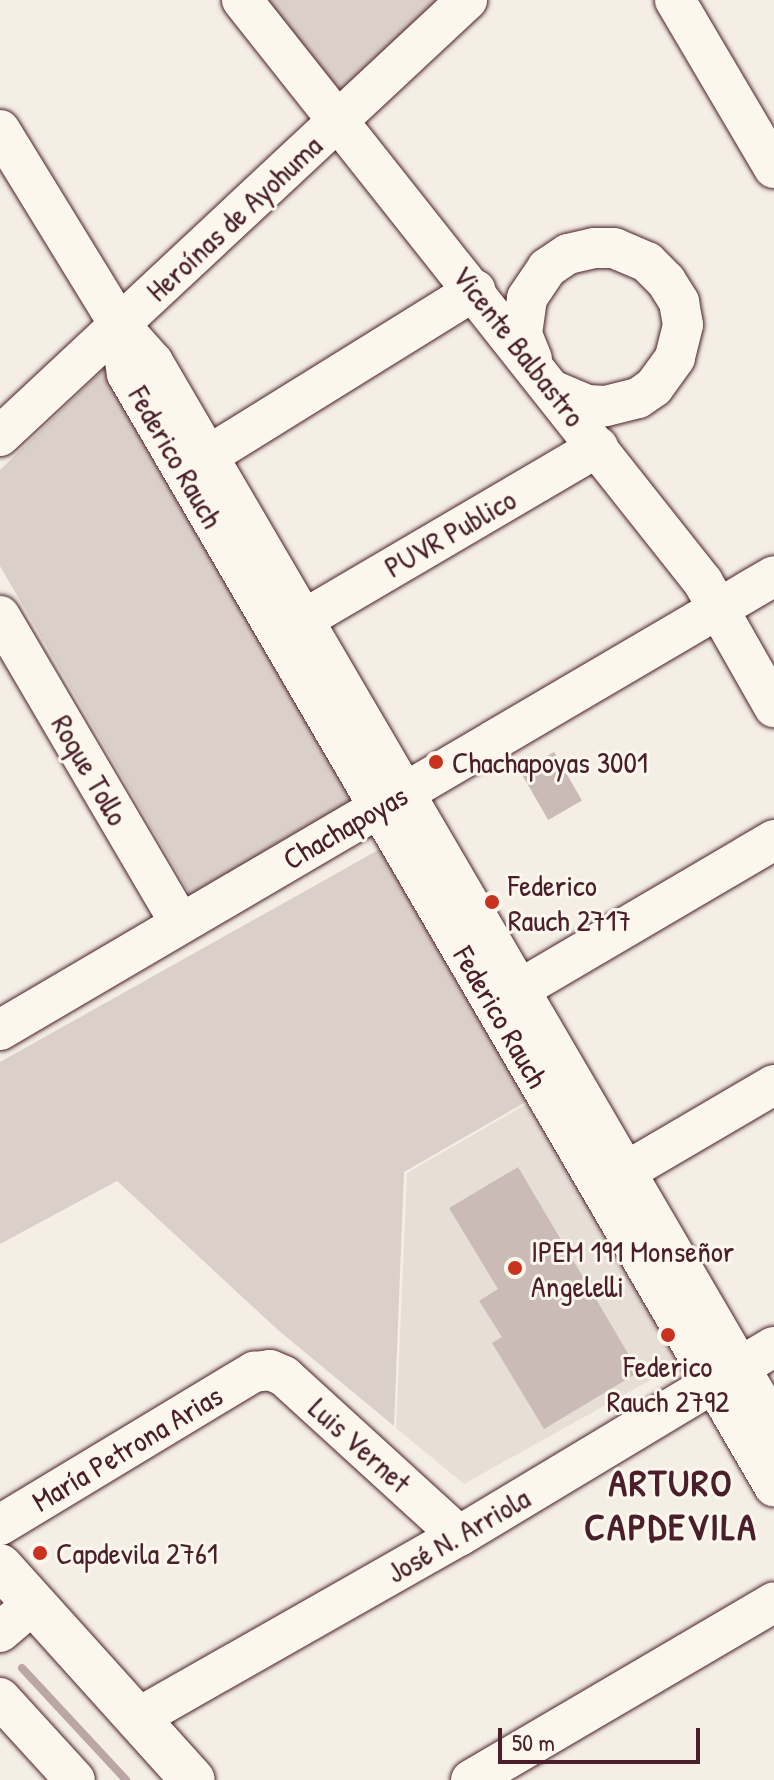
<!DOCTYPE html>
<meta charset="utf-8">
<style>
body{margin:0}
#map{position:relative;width:774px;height:1780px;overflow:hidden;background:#f4eee4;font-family:"Patrick Hand",sans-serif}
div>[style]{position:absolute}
.built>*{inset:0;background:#e7dfd6}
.green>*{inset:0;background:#dbd0c9}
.stream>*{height:8px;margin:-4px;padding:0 4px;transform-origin:4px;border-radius:4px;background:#baa7a5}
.building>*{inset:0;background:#cabbb6;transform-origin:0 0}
.roads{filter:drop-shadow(0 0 2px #4a1f2b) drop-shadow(0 0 2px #4a1f2b)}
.minor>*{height:40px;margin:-20px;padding:0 20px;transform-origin:20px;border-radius:20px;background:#fbf7ec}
.major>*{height:44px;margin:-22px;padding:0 22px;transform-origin:22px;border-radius:22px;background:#fbf7ec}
.dots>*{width:22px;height:22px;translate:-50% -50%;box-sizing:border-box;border:4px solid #fbf7ec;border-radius:50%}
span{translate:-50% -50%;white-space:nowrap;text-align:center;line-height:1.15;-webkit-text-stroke:6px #fbf7ec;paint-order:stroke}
.street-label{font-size:30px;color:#4a1f2b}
.poi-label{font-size:30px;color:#4a1f2b}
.left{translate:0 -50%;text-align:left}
.district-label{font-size:38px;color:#4a1f2b;font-weight:700;letter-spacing:2px}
.scale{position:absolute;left:498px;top:1728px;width:202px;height:36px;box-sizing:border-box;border:4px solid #4a1f2b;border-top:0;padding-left:10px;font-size:24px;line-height:28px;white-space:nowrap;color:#4a1f2b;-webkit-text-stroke:6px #fbf7ec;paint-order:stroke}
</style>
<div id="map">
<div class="built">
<i style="clip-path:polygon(530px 1102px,683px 1362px,464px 1484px,396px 1428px,407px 1173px)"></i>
</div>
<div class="green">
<i style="clip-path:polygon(252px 0,452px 0,346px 94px,322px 89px)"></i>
<i style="clip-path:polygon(109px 364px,361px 804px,192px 897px,0 566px,0 470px)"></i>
<i style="clip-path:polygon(380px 849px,529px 1100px,404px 1172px,394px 1426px,278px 1330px,117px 1181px,0 1244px,0 1062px)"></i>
</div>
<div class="stream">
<i style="left:22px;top:1668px;width:153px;rotate:47.1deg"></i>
</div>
<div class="building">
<i style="left:554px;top:752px;width:56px;height:39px;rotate:60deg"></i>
<i style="clip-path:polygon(518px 1167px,639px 1372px,544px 1429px,492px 1343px,502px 1337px,479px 1301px,498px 1289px,449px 1208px)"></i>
</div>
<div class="roads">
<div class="minor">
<i style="left:242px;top:0;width:742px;rotate:51.62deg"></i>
<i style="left:703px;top:582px;width:144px;rotate:60.4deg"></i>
<i style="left:675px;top:0;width:195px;rotate:59.5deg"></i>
<i style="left:0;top:130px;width:228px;rotate:58.5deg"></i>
<i style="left:532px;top:359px;width:27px;rotate:-112deg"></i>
<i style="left:522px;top:334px;width:36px;rotate:-82deg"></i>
<i style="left:527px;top:298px;width:36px;rotate:-56deg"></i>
<i style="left:547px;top:268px;width:25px;rotate:-34deg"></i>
<i style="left:568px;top:254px;width:27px;rotate:-13deg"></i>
<i style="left:594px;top:248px;width:20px"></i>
<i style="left:614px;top:248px;width:36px;rotate:23deg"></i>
<i style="left:647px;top:262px;width:27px;rotate:45deg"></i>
<i style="left:666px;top:281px;width:25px;rotate:58deg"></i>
<i style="left:679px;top:302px;width:23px;rotate:80deg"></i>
<i style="left:683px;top:325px;width:34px;rotate:104deg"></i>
<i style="left:675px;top:358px;width:36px;rotate:126deg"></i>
<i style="left:654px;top:387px;width:19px;rotate:145deg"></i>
<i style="left:638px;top:398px;width:34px;rotate:166deg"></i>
<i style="left:605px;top:406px;width:18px;rotate:-177deg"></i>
<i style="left:587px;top:405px;width:36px;rotate:-157deg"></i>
<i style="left:0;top:436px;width:639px;rotate:-43.03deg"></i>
<i style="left:206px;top:457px;width:317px;rotate:-31.8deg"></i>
<i style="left:0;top:616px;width:356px;rotate:59.6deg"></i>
<i style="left:303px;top:620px;width:342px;rotate:-30.4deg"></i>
<i style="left:498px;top:1002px;width:320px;rotate:-30.4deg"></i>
<i style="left:0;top:1030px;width:897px;rotate:-30.39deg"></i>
<i style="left:601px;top:1186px;width:200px;rotate:-30.3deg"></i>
<i style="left:774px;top:1426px;width:1232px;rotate:-120.27deg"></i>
<i style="left:153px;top:362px;width:51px;rotate:-131.8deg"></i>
<i style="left:119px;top:324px;width:51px;rotate:80.9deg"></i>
<i style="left:127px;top:374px;width:1287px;rotate:59.81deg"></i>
<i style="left:0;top:1525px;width:297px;rotate:-31.1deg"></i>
<i style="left:254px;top:1372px;width:16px;rotate:-7deg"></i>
<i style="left:270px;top:1370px;width:15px;rotate:23deg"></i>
<i style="left:284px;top:1376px;width:237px;rotate:42.4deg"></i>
<i style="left:0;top:1632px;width:43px;rotate:-40.3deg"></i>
<i style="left:0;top:1698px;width:111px;rotate:47.6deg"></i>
<i style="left:138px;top:1718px;width:369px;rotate:-29.6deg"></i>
<i style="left:459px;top:1536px;width:367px;rotate:-31deg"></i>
<i style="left:471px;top:1780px;width:351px;rotate:-30.4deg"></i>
</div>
<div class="major">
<i style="left:0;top:1566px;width:288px;rotate:48deg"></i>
</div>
</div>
<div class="dots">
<i style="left:436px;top:762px;background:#c8321e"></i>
<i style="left:492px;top:902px;background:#c8321e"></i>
<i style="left:515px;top:1268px;background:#c8321e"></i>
<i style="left:668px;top:1335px;background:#c8321e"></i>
<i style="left:40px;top:1553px;background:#c8321e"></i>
</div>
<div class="street-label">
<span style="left:234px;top:218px;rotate:-43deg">Heroínas de Ayohuma</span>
<span style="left:519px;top:346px;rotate:52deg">Vicente Balbastro</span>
<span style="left:176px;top:457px;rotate:60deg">Federico Rauch</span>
<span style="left:450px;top:533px;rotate:-30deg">PUVR Publico</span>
<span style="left:90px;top:770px;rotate:60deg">Roque Tollo</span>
<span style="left:345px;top:827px;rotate:-30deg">Chachapoyas</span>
<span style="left:501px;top:1017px;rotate:60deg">Federico Rauch</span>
<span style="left:360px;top:1445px;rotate:42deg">Luis Vernet</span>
<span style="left:127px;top:1448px;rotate:-31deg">María Petrona Arias</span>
<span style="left:458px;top:1535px;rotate:-30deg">José N. Arriola</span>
</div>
<div class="poi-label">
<span class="left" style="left:452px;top:762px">Chachapoyas 3001</span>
<span class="left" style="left:508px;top:902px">Federico<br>Rauch 2717</span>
<span class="left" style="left:531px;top:1268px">IPEM 191 Monseñor<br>Angelelli</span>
<span style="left:668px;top:1383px">Federico<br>Rauch 2792</span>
<span class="left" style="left:56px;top:1553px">Capdevila 2761</span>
</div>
<div class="district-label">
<span style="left:671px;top:1505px">ARTURO<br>CAPDEVILA</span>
</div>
<div class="scale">50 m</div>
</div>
